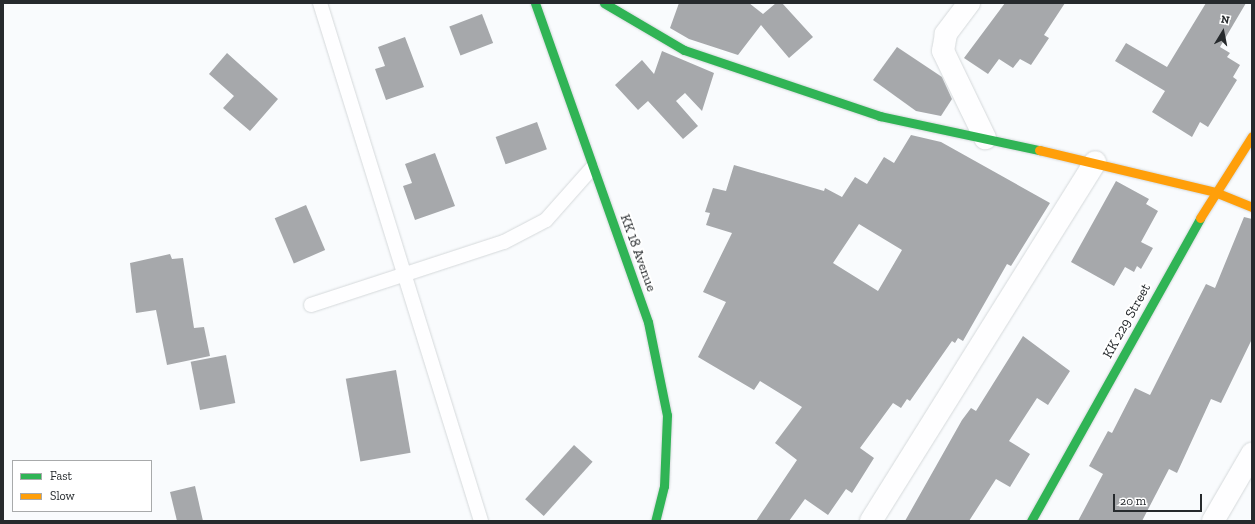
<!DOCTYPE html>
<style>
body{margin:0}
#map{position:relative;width:1255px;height:524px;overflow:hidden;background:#f9fbfd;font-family:"Zilla Slab",serif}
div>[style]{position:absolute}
.building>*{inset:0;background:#a6a8ab;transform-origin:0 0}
.roads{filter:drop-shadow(0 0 1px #d5d9db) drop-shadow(0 0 1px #d5d9db)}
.lane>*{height:14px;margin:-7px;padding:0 7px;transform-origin:7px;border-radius:7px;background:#fefeff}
.street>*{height:22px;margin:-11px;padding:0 11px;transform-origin:11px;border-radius:11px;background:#fefeff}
.fast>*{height:9px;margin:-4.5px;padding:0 4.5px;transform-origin:4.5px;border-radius:4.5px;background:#30b455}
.slow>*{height:9px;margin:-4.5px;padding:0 4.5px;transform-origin:4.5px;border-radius:4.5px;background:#ff9f0a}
span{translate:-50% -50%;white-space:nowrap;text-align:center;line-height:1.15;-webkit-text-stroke:4px #fff;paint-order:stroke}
.street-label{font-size:14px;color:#262a2d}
.frame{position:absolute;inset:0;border:4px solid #262a2d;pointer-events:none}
.legend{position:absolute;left:12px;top:460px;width:140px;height:52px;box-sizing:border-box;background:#fff;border:1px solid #a8aaab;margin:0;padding:5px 7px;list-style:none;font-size:12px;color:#262a2d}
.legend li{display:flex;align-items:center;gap:8px;height:20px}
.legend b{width:20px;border:1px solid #a8aaab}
.north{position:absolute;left:1203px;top:12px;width:40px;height:40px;-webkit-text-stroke:3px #fff;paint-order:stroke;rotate:10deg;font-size:11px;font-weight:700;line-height:16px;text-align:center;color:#262a2d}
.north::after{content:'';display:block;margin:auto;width:14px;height:18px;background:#262a2d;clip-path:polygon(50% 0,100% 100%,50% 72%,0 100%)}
.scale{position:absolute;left:1113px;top:494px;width:89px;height:18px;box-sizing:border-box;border:2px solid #262a2d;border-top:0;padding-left:5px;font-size:12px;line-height:14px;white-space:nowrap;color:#262a2d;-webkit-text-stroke:3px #fff;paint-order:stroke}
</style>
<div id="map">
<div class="building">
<i style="clip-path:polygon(679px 3px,749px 3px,763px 14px,776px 3px,782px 3px,813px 37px,789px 58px,761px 25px,738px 55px,689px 39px,670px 28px)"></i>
<i style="clip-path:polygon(1005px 3px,1065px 3px,1044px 35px,1049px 38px,1031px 65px,1020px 59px,1013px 68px,999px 59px,988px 74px,964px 58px)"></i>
<i style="clip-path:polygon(1206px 3px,1246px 3px,1220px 47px,1230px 53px,1227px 57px,1240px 65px,1233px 77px,1237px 80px,1208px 127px,1200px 122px,1192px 137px,1152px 112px,1165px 91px,1115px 61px,1126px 43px,1167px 67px)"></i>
<i style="left:482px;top:14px;width:31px;height:35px;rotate:69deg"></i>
<i style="clip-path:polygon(405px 37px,424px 87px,386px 100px,375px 69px,385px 66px,378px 47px)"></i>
<i style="clip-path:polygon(897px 47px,942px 77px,952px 99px,941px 116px,916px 111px,873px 80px)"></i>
<i style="clip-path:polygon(662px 51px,714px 73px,702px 111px,685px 93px,676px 101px,698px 126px,683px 139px,648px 101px,638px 110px,615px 85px,642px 60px,654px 74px)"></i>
<i style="clip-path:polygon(227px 53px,278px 99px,250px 131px,223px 108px,234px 96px,209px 74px)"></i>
<i style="left:537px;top:122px;width:29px;height:44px;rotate:70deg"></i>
<i style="clip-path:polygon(evenodd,911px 135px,941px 142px,1050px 203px,1011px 266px,1007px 264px,963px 341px,958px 338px,955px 343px,952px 341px,910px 401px,907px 399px,901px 408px,893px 403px,860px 448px,874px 458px,852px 493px,846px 489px,828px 515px,805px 499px,789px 521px,756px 521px,797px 460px,775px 443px,802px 407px,760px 381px,754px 390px,698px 357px,726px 302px,703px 292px,732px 233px,706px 225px,710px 213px,705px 212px,713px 188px,726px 191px,734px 165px,824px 191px,825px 188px,842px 197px,855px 177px,867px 184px,884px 157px,894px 163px,911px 135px,859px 224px,902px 250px,878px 291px,833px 263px,859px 224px)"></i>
<i style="clip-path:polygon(435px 153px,455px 206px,415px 220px,403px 186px,412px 183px,405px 164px)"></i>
<i style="clip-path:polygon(1116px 181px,1149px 199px,1146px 204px,1158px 211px,1141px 242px,1153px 248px,1141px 269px,1137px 266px,1134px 272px,1125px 267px,1114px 286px,1071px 262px)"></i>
<i style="left:306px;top:205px;width:49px;height:34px;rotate:67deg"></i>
<i style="clip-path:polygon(1244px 217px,1252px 219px,1252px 339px,1221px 403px,1211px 399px,1177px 473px,1169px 469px,1142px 521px,1078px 521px,1103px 474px,1089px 466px,1108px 431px,1112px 433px,1135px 388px,1150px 395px,1206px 284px,1215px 288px)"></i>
<i style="clip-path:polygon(170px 254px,172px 259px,183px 258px,194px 328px,204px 327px,210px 356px,167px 365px,156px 310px,136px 313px,130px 263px)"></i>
<i style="clip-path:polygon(1023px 336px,1070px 371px,1048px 405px,1037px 398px,1009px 441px,1030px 454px,1010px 487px,996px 479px,969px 521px,905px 521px,962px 420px,971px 408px,976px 411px)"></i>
<i style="left:226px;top:355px;width:49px;height:36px;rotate:79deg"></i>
<i style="left:396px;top:370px;width:84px;height:51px;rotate:80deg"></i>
<i style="left:574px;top:445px;width:25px;height:73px;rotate:42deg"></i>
<i style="clip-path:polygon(195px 486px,203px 521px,177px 521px,170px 492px)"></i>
</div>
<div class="roads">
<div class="lane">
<i style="left:320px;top:3px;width:542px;rotate:72.73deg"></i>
<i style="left:311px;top:305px;width:203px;rotate:-18.1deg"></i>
<i style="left:504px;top:242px;width:47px;rotate:-27.6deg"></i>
<i style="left:546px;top:220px;width:69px;rotate:-48.5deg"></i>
</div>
<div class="street">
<i style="left:969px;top:3px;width:39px;rotate:127deg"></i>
<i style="left:946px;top:34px;width:17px;rotate:100deg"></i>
<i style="left:943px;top:51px;width:97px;rotate:64.2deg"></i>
<i style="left:871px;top:521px;width:423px;rotate:-58deg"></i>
<i style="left:1213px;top:521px;width:78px;rotate:-59.8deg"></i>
</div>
<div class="fast">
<i style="left:535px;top:3px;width:338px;rotate:70.5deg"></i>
<i style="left:648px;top:322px;width:95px;rotate:78.5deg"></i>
<i style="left:667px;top:415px;width:71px;rotate:92.4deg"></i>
<i style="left:664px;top:486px;width:36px;rotate:104deg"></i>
<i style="left:604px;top:3px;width:93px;rotate:30.4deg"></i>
<i style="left:684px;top:50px;width:207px;rotate:18.6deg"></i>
<i style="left:880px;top:116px;width:163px;rotate:12.1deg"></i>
<i style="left:1031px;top:521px;width:347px;rotate:-60.8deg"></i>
</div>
<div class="slow">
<i style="left:1039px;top:150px;width:181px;rotate:13.4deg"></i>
<i style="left:1215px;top:192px;width:40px;rotate:22deg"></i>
<i style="left:1200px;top:218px;width:97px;rotate:-57.6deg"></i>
</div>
</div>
<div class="street-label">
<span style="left:638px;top:253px;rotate:70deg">KK 18 Avenue</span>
<span style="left:1127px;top:321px;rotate:-61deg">KK 229 Street</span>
</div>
<div class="frame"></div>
<ul class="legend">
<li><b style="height:5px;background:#30b455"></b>Fast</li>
<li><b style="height:5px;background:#ff9f0a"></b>Slow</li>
</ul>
<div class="north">N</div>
<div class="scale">20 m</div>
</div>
